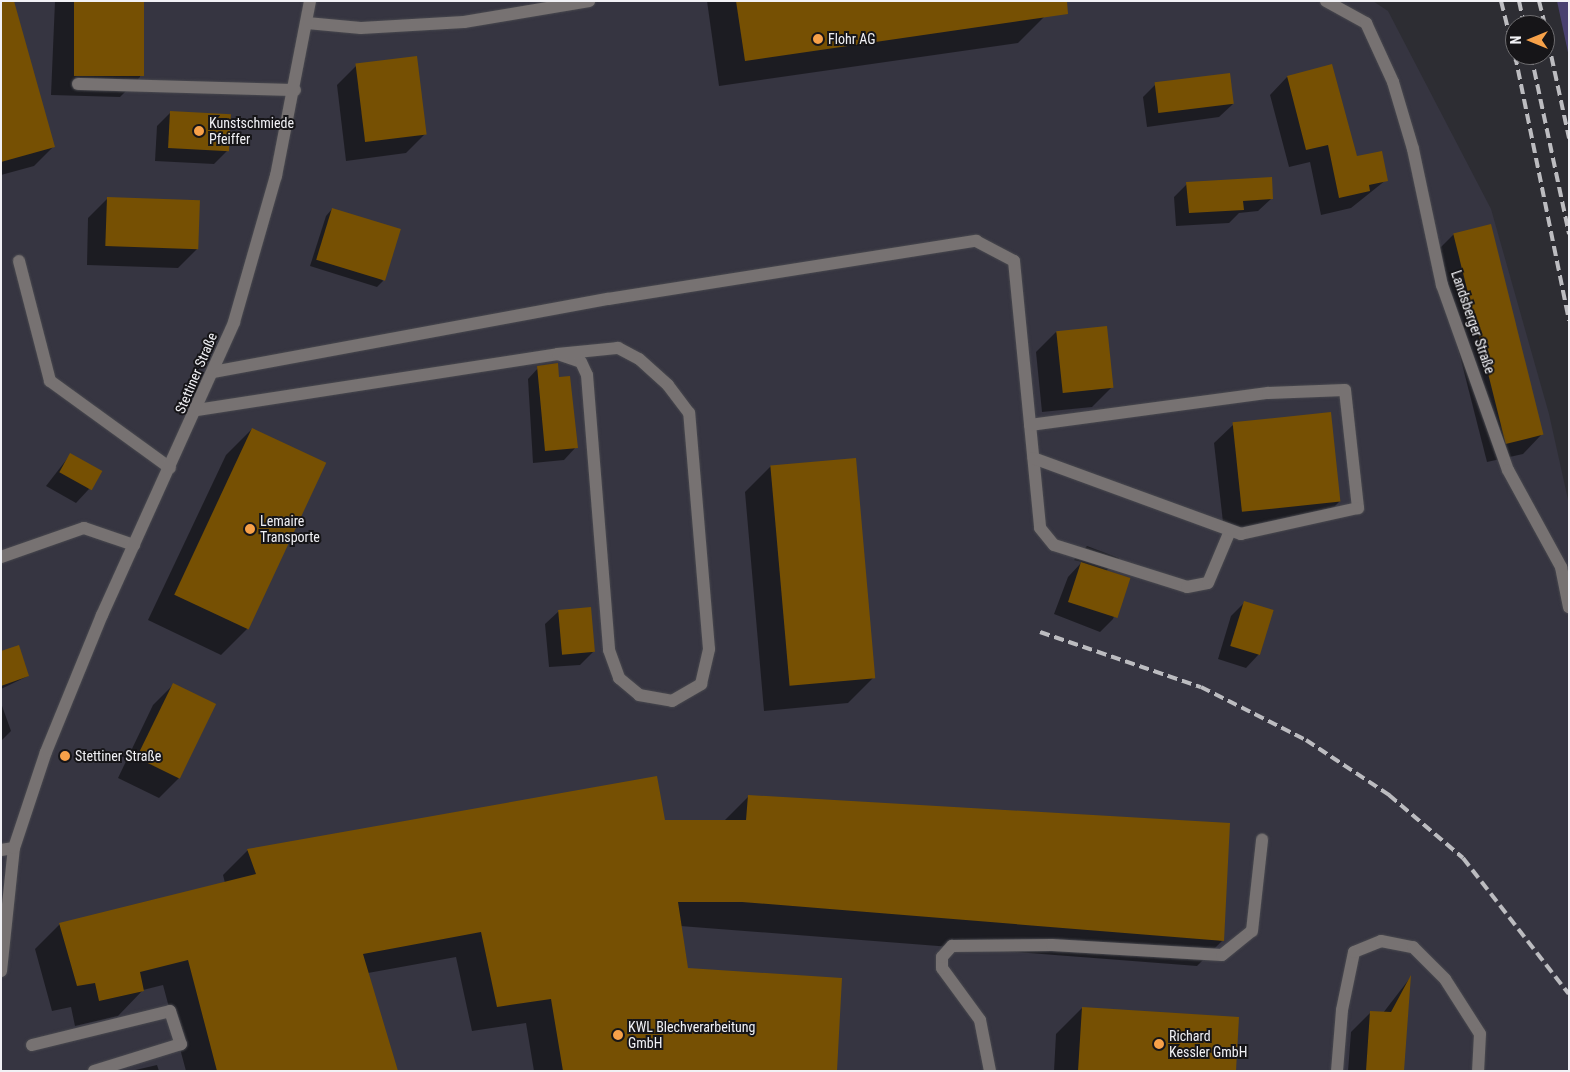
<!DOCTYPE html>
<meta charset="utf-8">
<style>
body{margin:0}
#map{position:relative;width:1570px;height:1072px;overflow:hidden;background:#2d2d33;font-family:"Roboto Condensed",sans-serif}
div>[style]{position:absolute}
.built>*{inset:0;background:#363541}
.green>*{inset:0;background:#494170}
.shadow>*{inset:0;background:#0007}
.building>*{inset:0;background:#765003;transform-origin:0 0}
.roads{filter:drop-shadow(0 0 1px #48484e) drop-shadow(0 0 1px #48484e)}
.minor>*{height:12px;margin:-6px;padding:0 6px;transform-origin:6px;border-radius:6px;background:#777272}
.rail>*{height:4px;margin-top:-2px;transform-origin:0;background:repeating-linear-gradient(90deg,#bcbcc0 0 10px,transparent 0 15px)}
.dots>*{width:14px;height:14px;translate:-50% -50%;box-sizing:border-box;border:2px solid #161518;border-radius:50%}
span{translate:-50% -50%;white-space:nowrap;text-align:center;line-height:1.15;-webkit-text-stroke:4px #161518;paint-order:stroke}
.poi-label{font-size:14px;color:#f1f1f5}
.left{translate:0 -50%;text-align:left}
.street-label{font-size:14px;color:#f1f1f5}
.frame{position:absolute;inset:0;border:2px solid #f1f1f5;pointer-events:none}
.north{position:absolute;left:1505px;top:15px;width:50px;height:50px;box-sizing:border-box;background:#161518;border:1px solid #6e6d70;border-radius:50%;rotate:270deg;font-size:14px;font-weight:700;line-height:20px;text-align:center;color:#f1f1f5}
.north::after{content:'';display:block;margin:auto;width:18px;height:22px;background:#f7a149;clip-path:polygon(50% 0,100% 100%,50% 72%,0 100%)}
</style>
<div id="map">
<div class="built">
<i style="clip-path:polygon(1px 1px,1373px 1px,1388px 11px,1491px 209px,1549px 414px,1569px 504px,1569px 1071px,1px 1071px)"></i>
</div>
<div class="green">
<i style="clip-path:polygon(1557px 1px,1569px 1px,1569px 57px)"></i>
</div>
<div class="shadow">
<i style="clip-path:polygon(1px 1px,54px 146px,34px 166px,1px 175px)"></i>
<i style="clip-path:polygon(55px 1px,143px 1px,140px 77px,120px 97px,51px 95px)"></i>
<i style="clip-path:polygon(707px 1px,1042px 1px,1044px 17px,1018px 43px,719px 86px)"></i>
<i style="clip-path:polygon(357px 65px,426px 133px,406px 153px,346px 161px,337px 85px)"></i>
<i style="clip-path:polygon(1331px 65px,1356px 158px,1386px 180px,1351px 208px,1321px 215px,1310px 162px,1289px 167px,1270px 95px,1287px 77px)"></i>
<i style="clip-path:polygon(1156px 84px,1233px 104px,1219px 117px,1147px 127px,1143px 97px)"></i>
<i style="clip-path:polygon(170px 113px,228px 150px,214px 164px,155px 161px,157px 126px)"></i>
<i style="clip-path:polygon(1187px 184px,1272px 198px,1258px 211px,1239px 213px,1229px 223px,1176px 226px,1174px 197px)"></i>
<i style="clip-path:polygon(108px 198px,198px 248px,178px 268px,87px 265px,88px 218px)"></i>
<i style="clip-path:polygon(332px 209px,383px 281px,377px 287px,310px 266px,326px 216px)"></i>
<i style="clip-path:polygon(1454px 234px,1542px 434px,1523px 454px,1487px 462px,1434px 254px)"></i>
<i style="clip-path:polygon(1056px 332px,1112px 387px,1092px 407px,1042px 412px,1036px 352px)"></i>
<i style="clip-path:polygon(540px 366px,558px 378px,576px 447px,564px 460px,533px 463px,528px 379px)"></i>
<i style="clip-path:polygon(1234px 424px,1340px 501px,1320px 521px,1224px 531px,1214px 443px)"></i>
<i style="clip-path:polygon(252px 429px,325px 464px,247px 629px,221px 655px,148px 620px,226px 455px)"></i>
<i style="clip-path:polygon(70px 455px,89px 489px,76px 503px,46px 486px)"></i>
<i style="clip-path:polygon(771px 466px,874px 677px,848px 703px,764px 711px,745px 492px)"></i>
<i style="clip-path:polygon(1087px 546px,1119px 558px,1106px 571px,1129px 578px,1113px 619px,1100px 632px,1054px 614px,1068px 577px,1082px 562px,1074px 560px)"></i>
<i style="clip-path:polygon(1244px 603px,1259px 654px,1246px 668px,1218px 659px,1231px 616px)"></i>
<i style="clip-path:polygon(559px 611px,594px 651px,580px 665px,549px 667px,545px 624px)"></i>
<i style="clip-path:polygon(1px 652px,28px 676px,1px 689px)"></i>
<i style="clip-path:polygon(173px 685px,179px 778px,159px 798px,118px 778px,153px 705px)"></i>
<i style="clip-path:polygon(1px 703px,11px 731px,1px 741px)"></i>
<i style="clip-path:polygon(748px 797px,1222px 941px,1197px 966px,680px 926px,686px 970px,836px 1071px,534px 1071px,526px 1023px,472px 1031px,456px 957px,368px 973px,396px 1071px,186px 1071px,163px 985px,143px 990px,118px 1016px,75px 1026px,71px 1007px,52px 1011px,35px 949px,60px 924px,225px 883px,223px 875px,248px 850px,664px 821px,724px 821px)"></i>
<i style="clip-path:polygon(1410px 978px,1403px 1070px,1411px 1071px,1348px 1071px,1351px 1032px,1371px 1012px,1383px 1013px)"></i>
<i style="clip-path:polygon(1082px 1008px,1235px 1071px,1054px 1071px,1056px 1034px)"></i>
<i style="clip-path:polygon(157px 1065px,159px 1071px,131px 1071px)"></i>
</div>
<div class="building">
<i style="clip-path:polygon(1px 1px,14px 1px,55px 147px,1px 162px)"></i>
<i style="left:74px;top:1px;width:70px;height:75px"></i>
<i style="clip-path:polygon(736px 1px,1067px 1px,1068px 14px,745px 61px)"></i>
<i style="left:417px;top:56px;width:79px;height:62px;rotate:83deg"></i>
<i style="clip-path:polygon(1332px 64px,1357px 156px,1382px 151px,1388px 181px,1369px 185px,1370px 191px,1339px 198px,1328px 145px,1306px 150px,1287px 76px)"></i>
<i style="left:1230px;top:73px;width:31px;height:76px;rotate:83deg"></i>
<i style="left:170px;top:111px;width:61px;height:37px;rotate:3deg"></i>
<i style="clip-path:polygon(1272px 177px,1273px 199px,1243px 201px,1244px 210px,1189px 213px,1186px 182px)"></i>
<i style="left:107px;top:197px;width:93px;height:49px;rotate:2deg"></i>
<i style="left:332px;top:208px;width:72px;height:54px;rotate:17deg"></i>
<i style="left:1491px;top:224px;width:217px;height:39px;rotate:76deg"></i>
<i style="left:1107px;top:326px;width:62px;height:51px;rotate:84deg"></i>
<i style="clip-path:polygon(558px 363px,559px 377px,570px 376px,578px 448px,545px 451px,537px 366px)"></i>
<i style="left:1331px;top:412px;width:90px;height:99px;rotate:84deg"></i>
<i style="left:252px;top:428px;width:82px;height:184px;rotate:25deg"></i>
<i style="left:70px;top:453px;width:37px;height:22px;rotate:29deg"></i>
<i style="left:856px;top:458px;width:221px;height:86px;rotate:85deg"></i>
<i style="left:1081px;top:562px;width:52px;height:42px;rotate:18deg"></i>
<i style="left:1244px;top:601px;width:31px;height:47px;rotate:17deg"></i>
<i style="left:591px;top:607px;width:45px;height:33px;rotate:85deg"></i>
<i style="clip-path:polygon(19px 645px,29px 676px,1px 686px,1px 651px)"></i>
<i style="left:173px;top:683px;width:48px;height:83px;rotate:26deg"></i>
<i style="clip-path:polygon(657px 776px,665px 820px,746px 820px,748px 795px,1230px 823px,1224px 941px,742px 902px,678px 902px,688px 968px,842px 978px,837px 1071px,563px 1071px,551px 999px,497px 1007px,481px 932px,363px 954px,398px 1071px,217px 1071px,188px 960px,140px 972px,144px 991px,99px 1001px,95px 983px,77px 986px,59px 923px,256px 874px,247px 849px)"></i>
<i style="clip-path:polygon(1411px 975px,1404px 1071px,1366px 1071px,1370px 1011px,1391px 1012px)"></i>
<i style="clip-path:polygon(1082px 1007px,1239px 1017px,1236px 1071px,1078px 1071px)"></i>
</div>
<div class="roads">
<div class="minor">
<i style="left:1326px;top:1px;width:46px;rotate:28.8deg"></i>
<i style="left:1366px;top:23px;width:65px;rotate:65.4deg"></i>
<i style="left:1393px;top:82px;width:70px;rotate:73.4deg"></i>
<i style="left:1413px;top:149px;width:139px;rotate:78deg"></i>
<i style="left:1442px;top:285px;width:196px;rotate:70.4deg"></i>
<i style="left:1508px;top:470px;width:111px;rotate:61.3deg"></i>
<i style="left:1561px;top:567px;width:41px;rotate:78.7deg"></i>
<i style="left:307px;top:23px;width:54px;rotate:5.3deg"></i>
<i style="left:361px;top:28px;width:103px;rotate:-3.3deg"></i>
<i style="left:464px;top:22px;width:127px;rotate:-9.5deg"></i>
<i style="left:78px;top:84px;width:217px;rotate:1.6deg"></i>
<i style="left:19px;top:261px;width:124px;rotate:75.5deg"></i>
<i style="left:50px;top:381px;width:148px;rotate:35.9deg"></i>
<i style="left:213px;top:372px;width:402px;rotate:-10.5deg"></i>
<i style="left:608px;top:299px;width:373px;rotate:-9deg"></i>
<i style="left:976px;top:241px;width:43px;rotate:27.8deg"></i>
<i style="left:1014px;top:261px;width:268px;rotate:84.4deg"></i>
<i style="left:1040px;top:528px;width:22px;rotate:51deg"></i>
<i style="left:1054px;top:545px;width:139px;rotate:17.5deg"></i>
<i style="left:1187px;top:587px;width:21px;rotate:-11deg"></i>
<i style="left:1208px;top:583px;width:56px;rotate:-67.1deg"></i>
<i style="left:197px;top:410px;width:365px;rotate:-8.8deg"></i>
<i style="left:558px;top:354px;width:24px;rotate:19deg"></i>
<i style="left:581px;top:362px;width:14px;rotate:65deg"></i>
<i style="left:587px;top:375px;width:276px;rotate:85.4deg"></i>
<i style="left:609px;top:650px;width:30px;rotate:70deg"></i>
<i style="left:619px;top:678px;width:26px;rotate:40deg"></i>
<i style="left:639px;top:695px;width:34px;rotate:10deg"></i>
<i style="left:672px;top:701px;width:34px;rotate:-30deg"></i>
<i style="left:701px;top:684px;width:36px;rotate:-77deg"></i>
<i style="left:709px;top:649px;width:237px;rotate:-94.8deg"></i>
<i style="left:689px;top:413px;width:35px;rotate:-127deg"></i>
<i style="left:668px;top:385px;width:39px;rotate:-138deg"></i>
<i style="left:639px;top:359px;width:24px;rotate:-152deg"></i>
<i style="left:618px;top:348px;width:60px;rotate:174.3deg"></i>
<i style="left:1030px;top:425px;width:240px;rotate:-7.7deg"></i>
<i style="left:1268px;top:393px;width:77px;rotate:-2.2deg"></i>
<i style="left:1345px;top:390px;width:119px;rotate:83.7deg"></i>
<i style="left:1358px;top:508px;width:120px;rotate:167.5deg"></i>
<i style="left:1241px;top:534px;width:221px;rotate:-159.9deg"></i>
<i style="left:1px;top:557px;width:88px;rotate:-19.3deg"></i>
<i style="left:84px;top:528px;width:53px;rotate:18.8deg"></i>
<i style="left:1px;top:850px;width:13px;rotate:-9deg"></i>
<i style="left:1px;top:971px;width:124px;rotate:-84deg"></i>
<i style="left:14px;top:848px;width:101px;rotate:-71.6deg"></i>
<i style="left:46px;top:752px;width:148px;rotate:-67.8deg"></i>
<i style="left:102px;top:615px;width:321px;rotate:-65.7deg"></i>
<i style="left:234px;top:322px;width:152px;rotate:-74deg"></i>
<i style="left:276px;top:176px;width:178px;rotate:-79deg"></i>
<i style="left:32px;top:1045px;width:142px;rotate:-13.8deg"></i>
<i style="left:170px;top:1011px;width:35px;rotate:72deg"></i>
<i style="left:181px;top:1044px;width:91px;rotate:162.8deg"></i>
<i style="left:990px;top:1071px;width:52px;rotate:-101.1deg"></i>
<i style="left:980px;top:1020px;width:64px;rotate:-126.2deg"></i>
<i style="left:942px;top:968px;width:11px;rotate:-90deg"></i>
<i style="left:942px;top:957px;width:15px;rotate:-48deg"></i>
<i style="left:952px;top:946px;width:100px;rotate:-0.6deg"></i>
<i style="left:1052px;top:945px;width:170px;rotate:3.4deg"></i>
<i style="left:1222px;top:955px;width:38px;rotate:-39deg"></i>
<i style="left:1252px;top:931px;width:92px;rotate:-83.7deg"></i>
<i style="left:1337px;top:1071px;width:61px;rotate:-85.3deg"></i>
<i style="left:1342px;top:1010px;width:59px;rotate:-78.3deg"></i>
<i style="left:1354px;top:952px;width:29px;rotate:-22deg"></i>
<i style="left:1381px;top:941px;width:33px;rotate:11deg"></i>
<i style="left:1413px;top:947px;width:45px;rotate:45deg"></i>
<i style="left:1445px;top:979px;width:65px;rotate:57.5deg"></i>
<i style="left:1480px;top:1034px;width:37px;rotate:93deg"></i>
</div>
</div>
<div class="rail">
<i style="left:1501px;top:1px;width:62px;rotate:76deg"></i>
<i style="left:1519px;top:1px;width:25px;rotate:78deg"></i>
<i style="left:1539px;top:1px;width:25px;rotate:76deg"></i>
<i style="left:1545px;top:27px;width:114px;rotate:77.8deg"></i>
<i style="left:1515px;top:55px;width:271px;rotate:78.5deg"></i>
<i style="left:1531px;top:55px;width:183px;rotate:78deg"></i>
<i style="left:1040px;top:632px;width:170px;rotate:18.9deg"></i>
<i style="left:1201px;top:687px;width:118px;rotate:26.8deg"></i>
<i style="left:1306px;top:740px;width:100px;rotate:33.5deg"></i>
<i style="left:1389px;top:795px;width:97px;rotate:40.4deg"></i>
<i style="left:1463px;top:858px;width:172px;rotate:52.1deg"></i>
</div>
<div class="dots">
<i style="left:818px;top:39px;background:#f7a149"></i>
<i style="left:199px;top:131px;background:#f7a149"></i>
<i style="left:250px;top:529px;background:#f7a149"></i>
<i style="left:65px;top:756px;background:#f7a149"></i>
<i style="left:618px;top:1035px;background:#f7a149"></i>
<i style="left:1159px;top:1044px;background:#f7a149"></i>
</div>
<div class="poi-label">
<span class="left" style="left:828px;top:39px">Flohr AG</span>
<span class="left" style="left:209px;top:131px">Kunstschmiede<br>Pfeiffer</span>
<span class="left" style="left:260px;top:529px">Lemaire<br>Transporte</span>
<span class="left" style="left:75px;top:756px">Stettiner Straße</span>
<span class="left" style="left:628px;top:1035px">KWL Blechverarbeitung<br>GmbH</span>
<span class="left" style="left:1169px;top:1044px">Richard<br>Kessler GmbH</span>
</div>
<div class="street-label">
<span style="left:1473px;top:322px;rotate:71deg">Landsberger Straße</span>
<span style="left:196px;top:373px;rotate:-67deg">Stettiner Straße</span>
</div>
<div class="frame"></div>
<div class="north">N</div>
</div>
